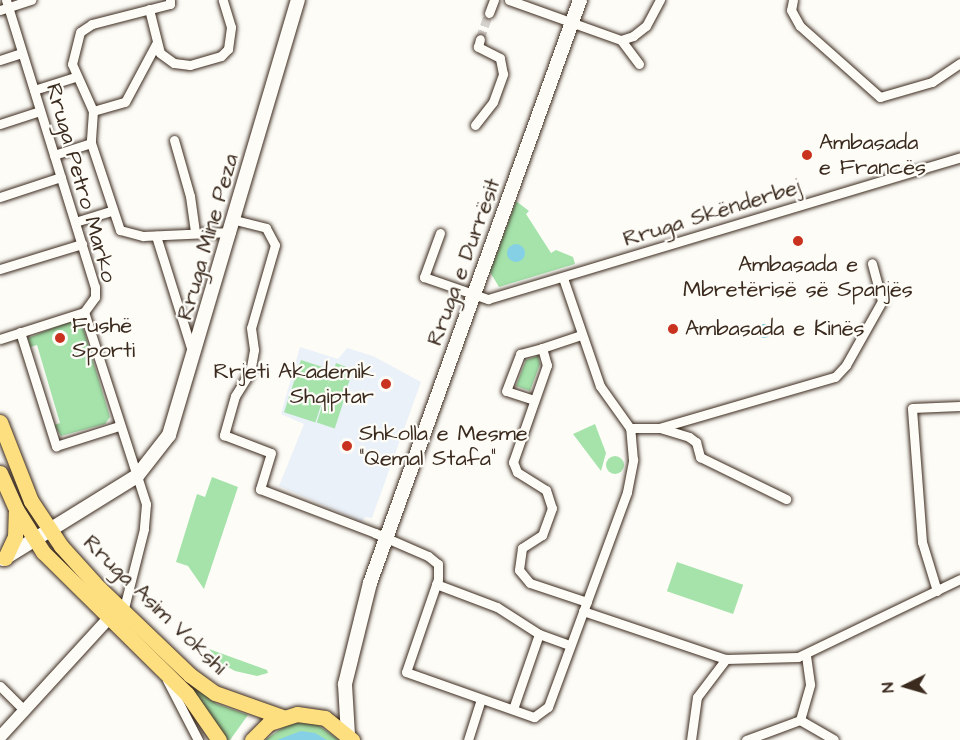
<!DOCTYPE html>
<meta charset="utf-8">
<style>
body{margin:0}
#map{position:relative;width:960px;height:740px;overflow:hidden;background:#fdfcf7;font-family:"Architects Daughter",sans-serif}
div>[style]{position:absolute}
.built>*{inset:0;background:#ebf1f8}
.green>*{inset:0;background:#a5e3ab;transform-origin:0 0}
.round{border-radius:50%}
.water>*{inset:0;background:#85d0e5}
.minor-tunnel>*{height:9px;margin-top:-4.5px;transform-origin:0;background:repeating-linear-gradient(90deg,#d6d2cc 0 9px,transparent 0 13.5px)}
.roads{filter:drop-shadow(0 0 2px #3b2a1e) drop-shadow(0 0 2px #3b2a1e)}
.minor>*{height:9px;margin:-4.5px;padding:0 4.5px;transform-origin:4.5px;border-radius:4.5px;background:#fdfcf7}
.tertiary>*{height:12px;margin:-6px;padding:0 6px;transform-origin:6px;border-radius:6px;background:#fdfcf7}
.secondary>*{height:14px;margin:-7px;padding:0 7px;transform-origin:7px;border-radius:7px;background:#fdfcf7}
.primary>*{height:15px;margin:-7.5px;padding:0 7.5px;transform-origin:7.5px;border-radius:7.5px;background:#fedf80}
.dots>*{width:16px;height:16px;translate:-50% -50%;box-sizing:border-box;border:3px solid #fdfcf7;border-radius:50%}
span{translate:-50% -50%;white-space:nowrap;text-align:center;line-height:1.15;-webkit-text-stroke:4.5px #fdfcf7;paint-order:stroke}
.poi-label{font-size:22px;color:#3b2a1e}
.left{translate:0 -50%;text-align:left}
.right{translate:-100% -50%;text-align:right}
.street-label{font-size:22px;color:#3b2a1e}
.north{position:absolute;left:876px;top:656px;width:60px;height:60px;-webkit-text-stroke:4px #fdfcf7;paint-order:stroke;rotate:265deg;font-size:16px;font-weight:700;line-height:24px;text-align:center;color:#3b2a1e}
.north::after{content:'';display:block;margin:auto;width:21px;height:27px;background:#3b2a1e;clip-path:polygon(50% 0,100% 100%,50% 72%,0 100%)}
</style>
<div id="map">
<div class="built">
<i style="clip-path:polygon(300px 347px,338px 359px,347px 348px,373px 356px,421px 382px,372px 518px,365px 517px,362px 522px,279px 486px,304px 424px,281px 414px)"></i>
</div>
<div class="green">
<i style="clip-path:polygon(516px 201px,529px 211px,526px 214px,551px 253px,556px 250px,573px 257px,575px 264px,499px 287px,490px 272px)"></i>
<i style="clip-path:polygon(73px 320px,82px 324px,110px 417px,105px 424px,61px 436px,54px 425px,60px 423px,37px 345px,30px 347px,28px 338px)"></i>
<i style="clip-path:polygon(538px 356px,540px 364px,530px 391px,516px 386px,526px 360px)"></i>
<i style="left:301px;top:360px;width:33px;height:55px;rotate:18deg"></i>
<i style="left:336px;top:363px;width:19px;height:31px;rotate:21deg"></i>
<i style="left:326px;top:394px;width:19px;height:30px;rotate:18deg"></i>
<i style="clip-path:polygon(595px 424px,606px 453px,601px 471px,573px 434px)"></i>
<i class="round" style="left:606px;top:456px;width:18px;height:18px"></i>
<i style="clip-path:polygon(212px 477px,238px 487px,204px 589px,188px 566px,176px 562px,197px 494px,205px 497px)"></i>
<i style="left:677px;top:562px;width:70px;height:31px;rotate:19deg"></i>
<i style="clip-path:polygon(209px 649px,267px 670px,268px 673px,257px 676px,235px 671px,222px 664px)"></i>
<i style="clip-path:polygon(186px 679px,217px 704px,248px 715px,230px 740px,226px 740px)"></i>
<i style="clip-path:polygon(303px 722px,318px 725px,339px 740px,265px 740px,288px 724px)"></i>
</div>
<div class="water">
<i class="round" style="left:507px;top:244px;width:18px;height:18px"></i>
<i class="round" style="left:757px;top:324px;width:14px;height:14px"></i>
<i style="clip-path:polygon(301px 731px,315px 733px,327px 740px,277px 740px)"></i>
</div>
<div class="minor-tunnel">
<i style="left:480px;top:39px;width:28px;rotate:-71deg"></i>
</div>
<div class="roads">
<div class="minor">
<i style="left:6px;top:0;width:300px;rotate:72.8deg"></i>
<i style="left:95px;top:287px;width:10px;rotate:90deg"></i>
<i style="left:95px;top:297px;width:19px;rotate:126deg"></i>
<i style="left:170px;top:0;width:4px;rotate:90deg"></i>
<i style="left:170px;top:4px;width:81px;rotate:165.6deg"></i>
<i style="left:92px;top:24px;width:14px;rotate:146deg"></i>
<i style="left:80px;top:32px;width:33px;rotate:104deg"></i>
<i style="left:72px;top:64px;width:51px;rotate:65.9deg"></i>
<i style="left:93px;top:111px;width:32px;rotate:94deg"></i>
<i style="left:91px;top:143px;width:92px;rotate:71.6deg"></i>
<i style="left:120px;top:230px;width:24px;rotate:15deg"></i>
<i style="left:143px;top:236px;width:88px;rotate:-2.6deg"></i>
<i style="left:509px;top:0;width:119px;rotate:19.7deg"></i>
<i style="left:621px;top:40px;width:13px;rotate:-18deg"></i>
<i style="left:633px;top:36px;width:16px;rotate:-38deg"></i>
<i style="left:646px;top:26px;width:30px;rotate:-62deg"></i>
<i style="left:793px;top:0;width:10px;rotate:101deg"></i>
<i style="left:791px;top:10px;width:18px;rotate:61deg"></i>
<i style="left:800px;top:26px;width:107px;rotate:41.6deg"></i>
<i style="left:880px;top:97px;width:54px;rotate:-16.1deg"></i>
<i style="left:932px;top:82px;width:34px;rotate:-34deg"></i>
<i style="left:149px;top:9px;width:45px;rotate:76deg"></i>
<i style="left:160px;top:53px;width:17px;rotate:36deg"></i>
<i style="left:174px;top:63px;width:16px;rotate:7deg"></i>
<i style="left:190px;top:65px;width:32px;rotate:-16deg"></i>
<i style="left:221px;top:56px;width:10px;rotate:-45deg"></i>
<i style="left:228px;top:49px;width:22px;rotate:-82deg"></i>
<i style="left:231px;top:27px;width:28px;rotate:-107deg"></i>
<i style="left:0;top:10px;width:33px;rotate:-18deg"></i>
<i style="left:489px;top:13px;width:14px;rotate:-69deg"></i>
<i style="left:621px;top:40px;width:30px;rotate:53deg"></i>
<i style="left:0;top:60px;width:23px;rotate:-18deg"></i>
<i style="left:34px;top:90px;width:43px;rotate:-17.6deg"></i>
<i style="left:93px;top:111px;width:33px;rotate:-16deg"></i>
<i style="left:125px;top:102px;width:66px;rotate:-61.9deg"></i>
<i style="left:0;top:124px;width:42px;rotate:-18deg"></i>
<i style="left:475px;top:125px;width:29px;rotate:-52deg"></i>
<i style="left:493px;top:102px;width:30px;rotate:-70deg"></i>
<i style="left:503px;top:74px;width:16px;rotate:-101deg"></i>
<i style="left:500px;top:58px;width:25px;rotate:-153deg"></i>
<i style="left:478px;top:47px;width:8px;rotate:-76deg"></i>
<i style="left:174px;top:140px;width:58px;rotate:74.1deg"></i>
<i style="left:190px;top:196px;width:36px;rotate:82deg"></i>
<i style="left:54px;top:155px;width:39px;rotate:-18deg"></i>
<i style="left:0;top:197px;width:64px;rotate:-18.2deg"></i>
<i style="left:235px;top:220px;width:32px;rotate:14deg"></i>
<i style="left:266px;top:228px;width:19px;rotate:62deg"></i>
<i style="left:275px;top:245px;width:86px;rotate:106.1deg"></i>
<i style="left:251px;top:328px;width:22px;rotate:82deg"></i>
<i style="left:254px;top:350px;width:22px;rotate:100deg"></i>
<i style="left:250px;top:372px;width:28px;rotate:122deg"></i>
<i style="left:235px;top:396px;width:41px;rotate:105.8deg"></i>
<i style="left:224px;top:435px;width:50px;rotate:21deg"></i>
<i style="left:271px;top:453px;width:38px;rotate:107deg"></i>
<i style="left:260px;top:489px;width:123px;rotate:20.9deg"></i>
<i style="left:375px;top:533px;width:58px;rotate:23.5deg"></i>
<i style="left:428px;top:556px;width:13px;rotate:39deg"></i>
<i style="left:438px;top:564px;width:15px;rotate:90deg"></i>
<i style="left:438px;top:579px;width:98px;rotate:109deg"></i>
<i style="left:406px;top:672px;width:136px;rotate:19.4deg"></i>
<i style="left:534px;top:717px;width:17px;rotate:-36deg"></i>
<i style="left:548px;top:707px;width:229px;rotate:-69.8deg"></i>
<i style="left:627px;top:492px;width:33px;rotate:-79deg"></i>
<i style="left:633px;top:460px;width:32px;rotate:-95deg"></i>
<i style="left:630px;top:428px;width:52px;rotate:-125.5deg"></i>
<i style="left:600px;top:386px;width:114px;rotate:-108.9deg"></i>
<i style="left:75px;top:222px;width:38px;rotate:-17deg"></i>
<i style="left:440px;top:233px;width:47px;rotate:110deg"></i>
<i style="left:424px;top:277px;width:68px;rotate:19deg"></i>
<i style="left:488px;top:299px;width:493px;rotate:-16.7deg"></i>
<i style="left:156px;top:236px;width:124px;rotate:72.6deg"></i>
<i style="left:0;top:269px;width:86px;rotate:-17deg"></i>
<i style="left:84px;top:312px;width:202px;rotate:72.1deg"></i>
<i style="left:146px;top:504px;width:25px;rotate:95deg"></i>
<i style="left:144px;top:529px;width:86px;rotate:104.2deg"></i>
<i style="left:20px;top:332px;width:120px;rotate:72.5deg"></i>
<i style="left:56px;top:446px;width:66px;rotate:-17.6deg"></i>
<i style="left:581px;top:335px;width:41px;rotate:161.6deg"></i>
<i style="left:542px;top:348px;width:18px;rotate:74deg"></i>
<i style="left:547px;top:365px;width:103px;rotate:109.3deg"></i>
<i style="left:513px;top:462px;width:11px;rotate:68deg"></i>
<i style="left:517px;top:472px;width:34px;rotate:32deg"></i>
<i style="left:546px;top:490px;width:19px;rotate:72deg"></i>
<i style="left:552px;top:508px;width:29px;rotate:110deg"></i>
<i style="left:542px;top:535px;width:24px;rotate:147deg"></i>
<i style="left:522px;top:548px;width:22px;rotate:98deg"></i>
<i style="left:519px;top:570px;width:17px;rotate:50deg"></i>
<i style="left:530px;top:583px;width:60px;rotate:18.4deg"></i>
<i style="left:0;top:339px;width:88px;rotate:-17.8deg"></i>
<i style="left:534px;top:400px;width:29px;rotate:-162deg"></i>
<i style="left:506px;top:391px;width:40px;rotate:-69deg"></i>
<i style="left:520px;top:354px;width:23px;rotate:-15deg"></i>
<i style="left:630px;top:428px;width:29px"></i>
<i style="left:659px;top:428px;width:183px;rotate:-16.2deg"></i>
<i style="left:835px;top:377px;width:16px;rotate:-47deg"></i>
<i style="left:846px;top:365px;width:73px;rotate:-60.6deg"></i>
<i style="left:882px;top:301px;width:39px;rotate:-105deg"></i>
<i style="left:660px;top:428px;width:30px;rotate:17deg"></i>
<i style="left:689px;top:437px;width:9px;rotate:36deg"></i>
<i style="left:696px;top:442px;width:16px;rotate:75deg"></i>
<i style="left:700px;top:457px;width:96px;rotate:26deg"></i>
<i style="left:436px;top:584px;width:65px;rotate:20.7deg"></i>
<i style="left:497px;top:607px;width:50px;rotate:32.7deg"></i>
<i style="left:539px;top:634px;width:33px;rotate:20deg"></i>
<i style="left:937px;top:591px;width:51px;rotate:-107deg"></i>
<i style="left:922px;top:542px;width:134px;rotate:-94.3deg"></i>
<i style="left:912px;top:408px;width:48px;rotate:-2.4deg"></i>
<i style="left:583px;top:611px;width:151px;rotate:18.6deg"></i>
<i style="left:726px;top:659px;width:72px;rotate:-1.6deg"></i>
<i style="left:798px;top:657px;width:180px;rotate:-25.7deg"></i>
<i style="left:167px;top:680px;width:68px;rotate:62.7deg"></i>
<i style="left:0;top:686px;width:34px;rotate:45deg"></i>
<i style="left:513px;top:709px;width:79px;rotate:-70.9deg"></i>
<i style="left:800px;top:720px;width:37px;rotate:-74deg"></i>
<i style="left:810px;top:684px;width:29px;rotate:-98deg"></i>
<i style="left:800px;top:720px;width:39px;rotate:30deg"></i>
<i style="left:468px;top:740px;width:43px;rotate:-72.4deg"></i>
<i style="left:691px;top:740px;width:43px;rotate:-82.1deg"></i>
<i style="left:697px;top:697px;width:48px;rotate:-52.7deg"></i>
<i style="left:746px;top:740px;width:58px;rotate:-20.3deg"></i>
</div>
<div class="tertiary">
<i style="left:0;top:737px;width:160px;rotate:-47.5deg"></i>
</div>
<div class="secondary">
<i style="left:3px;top:559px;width:158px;rotate:-31.8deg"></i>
<i style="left:137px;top:476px;width:52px;rotate:-52deg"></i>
<i style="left:169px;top:435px;width:454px;rotate:-73.5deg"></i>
<i style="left:348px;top:735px;width:51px;rotate:-93.4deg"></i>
<i style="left:345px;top:684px;width:104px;rotate:-76.1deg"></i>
<i style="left:370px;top:583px;width:620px;rotate:-70.19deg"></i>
</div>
<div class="primary">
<i style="left:0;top:422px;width:85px;rotate:68.6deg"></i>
<i style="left:31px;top:501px;width:54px;rotate:56.3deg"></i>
<i style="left:61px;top:546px;width:57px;rotate:47.9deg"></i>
<i style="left:99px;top:588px;width:126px;rotate:43.7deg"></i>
<i style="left:190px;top:675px;width:31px;rotate:36deg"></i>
<i style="left:215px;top:693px;width:71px;rotate:19.7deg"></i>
<i style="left:0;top:473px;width:39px;rotate:66deg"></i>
<i style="left:16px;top:509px;width:51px;rotate:57.9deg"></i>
<i style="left:43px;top:552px;width:202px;rotate:44.6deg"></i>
<i style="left:187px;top:694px;width:56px;rotate:55.2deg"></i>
<i style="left:5px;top:558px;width:23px;rotate:-65deg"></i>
<i style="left:15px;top:537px;width:25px;rotate:-88deg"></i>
<i style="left:252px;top:740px;width:24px;rotate:-45deg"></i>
<i style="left:269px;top:723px;width:29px;rotate:-18deg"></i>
<i style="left:297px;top:714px;width:28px;rotate:8deg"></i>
<i style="left:325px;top:718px;width:35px;rotate:39deg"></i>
</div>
</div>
<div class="dots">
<i style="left:807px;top:155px;background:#c8321e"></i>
<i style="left:798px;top:241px;background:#c8321e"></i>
<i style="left:673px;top:329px;background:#c8321e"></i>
<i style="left:60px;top:338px;background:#c8321e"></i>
<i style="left:386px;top:384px;background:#c8321e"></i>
<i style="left:347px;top:446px;background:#c8321e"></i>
</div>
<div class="poi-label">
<span class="left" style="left:819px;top:155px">Ambasada<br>e Francës</span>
<span style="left:798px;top:277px">Ambasada e<br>Mbretërisë së Spanjës</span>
<span class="left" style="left:72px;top:338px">Fushë<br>Sporti</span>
<span class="left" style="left:685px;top:329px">Ambasada e Kinës</span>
<span class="right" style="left:374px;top:384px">Rrjeti Akademik<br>Shqiptar</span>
<span class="left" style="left:359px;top:446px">Shkolla e Mesme<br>"Qemal Stafa"</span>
</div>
<div class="street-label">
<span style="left:81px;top:183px;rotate:74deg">Rruga Petro Marko</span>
<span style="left:712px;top:213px;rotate:-17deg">Rruga Skënderbej</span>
<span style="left:208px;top:237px;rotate:-74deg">Rruga Mine Peza</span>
<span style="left:464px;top:262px;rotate:-70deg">Rruga e Durrësit</span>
<span style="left:155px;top:605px;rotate:44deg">Rruga Asim Vokshi</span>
</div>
<div class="north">N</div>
</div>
